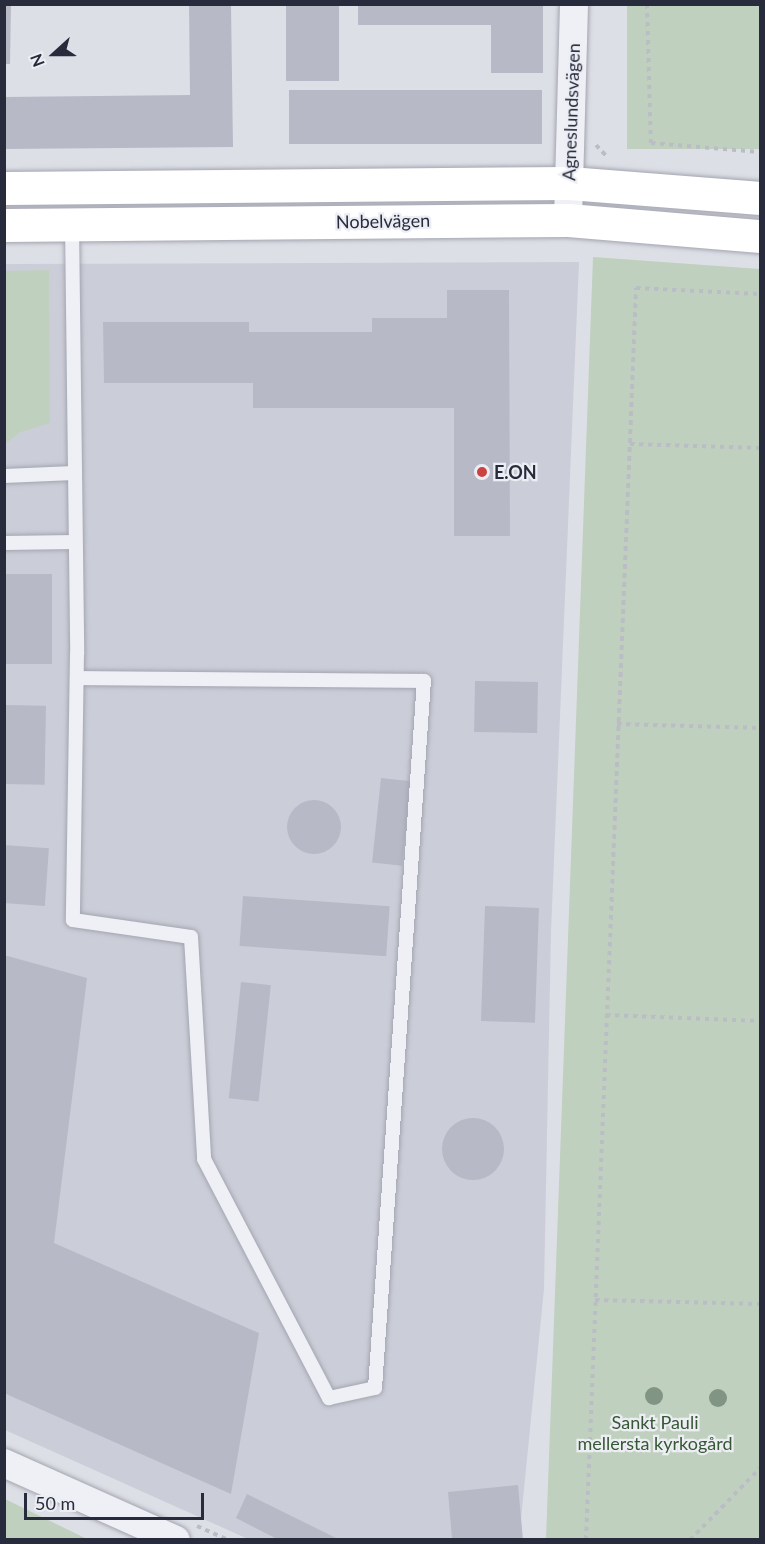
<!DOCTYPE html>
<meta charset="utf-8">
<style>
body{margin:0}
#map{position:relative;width:765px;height:1544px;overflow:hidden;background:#dddfe6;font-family:Lato,sans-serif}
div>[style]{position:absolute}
.built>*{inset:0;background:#cbced8}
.green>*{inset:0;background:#c0d0be;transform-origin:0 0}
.building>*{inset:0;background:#b7bac6;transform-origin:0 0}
.round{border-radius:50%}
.path>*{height:4px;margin-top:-2px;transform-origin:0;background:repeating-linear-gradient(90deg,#bbbdc5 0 4.5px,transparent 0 9px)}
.roads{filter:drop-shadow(0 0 2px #a3a5b0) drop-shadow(0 0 2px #a3a5b0)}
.service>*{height:14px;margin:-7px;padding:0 7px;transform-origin:7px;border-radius:7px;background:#eff0f5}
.minor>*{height:28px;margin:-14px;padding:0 14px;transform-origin:14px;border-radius:14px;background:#eff0f5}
.secondary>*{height:33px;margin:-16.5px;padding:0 16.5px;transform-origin:16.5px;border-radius:16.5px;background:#fff}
.trees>*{width:18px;height:18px;margin:-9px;border-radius:50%;background:#819584}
.dots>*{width:16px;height:16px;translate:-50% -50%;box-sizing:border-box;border:3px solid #eceef4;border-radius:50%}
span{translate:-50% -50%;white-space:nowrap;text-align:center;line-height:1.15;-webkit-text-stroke:4.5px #eceef4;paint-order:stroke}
.street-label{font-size:18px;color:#272b3c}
.poi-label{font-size:18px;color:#272b3c;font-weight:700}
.left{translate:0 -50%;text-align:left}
.park-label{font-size:18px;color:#365834}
.frame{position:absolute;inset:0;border:6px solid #272b3c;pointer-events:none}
.north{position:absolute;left:24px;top:24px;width:60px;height:60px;-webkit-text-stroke:4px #eceef4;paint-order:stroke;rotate:249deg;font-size:16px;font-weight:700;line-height:24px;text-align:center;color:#272b3c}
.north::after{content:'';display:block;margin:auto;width:21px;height:27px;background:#272b3c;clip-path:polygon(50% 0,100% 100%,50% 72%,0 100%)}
.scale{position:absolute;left:24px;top:1493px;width:180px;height:27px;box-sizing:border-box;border:3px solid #272b3c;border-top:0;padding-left:8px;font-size:18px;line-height:21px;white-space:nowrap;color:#272b3c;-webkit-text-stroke:4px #eceef4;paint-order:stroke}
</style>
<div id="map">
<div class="built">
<i style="clip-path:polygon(579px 262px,551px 932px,544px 1289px,519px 1539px,248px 1539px,5px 1430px,5px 264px)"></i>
</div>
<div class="green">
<i style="left:627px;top:5px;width:133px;height:144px"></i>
<i style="clip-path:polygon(593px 257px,760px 269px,760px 1539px,546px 1539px)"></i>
<i style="clip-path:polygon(49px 270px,50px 423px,21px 432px,5px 444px,5px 271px)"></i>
<i style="clip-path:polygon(5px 1499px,87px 1539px,5px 1539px)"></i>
</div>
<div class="building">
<i style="clip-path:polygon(4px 4px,11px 4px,10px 64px,4px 64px)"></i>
<i style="left:286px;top:4px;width:53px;height:77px"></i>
<i style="clip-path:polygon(358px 4px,543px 4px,543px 73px,491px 73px,491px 25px,358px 25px)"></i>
<i style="clip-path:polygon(189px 5px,231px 5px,233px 147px,4px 149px,4px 97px,190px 95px)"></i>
<i style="left:542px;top:90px;width:54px;height:253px;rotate:90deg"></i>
<i style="clip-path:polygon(447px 290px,509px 290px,510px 536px,454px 536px,454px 408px,253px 408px,253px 383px,104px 383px,103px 322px,249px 322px,249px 332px,372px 332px,372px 318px,447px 318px)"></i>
<i style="left:4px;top:574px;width:48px;height:90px"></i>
<i style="left:475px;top:681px;width:63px;height:51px;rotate:1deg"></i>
<i style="left:4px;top:705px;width:42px;height:79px;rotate:1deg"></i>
<i style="left:381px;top:778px;width:30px;height:85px;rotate:6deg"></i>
<i class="round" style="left:287px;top:800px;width:54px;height:54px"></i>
<i style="left:4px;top:845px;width:45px;height:58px;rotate:4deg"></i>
<i style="left:243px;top:896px;width:147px;height:50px;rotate:4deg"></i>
<i style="left:485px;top:906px;width:54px;height:115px;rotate:2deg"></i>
<i style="clip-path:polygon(4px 955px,87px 978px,54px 1243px,259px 1333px,231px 1494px,4px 1393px)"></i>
<i style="left:241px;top:982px;width:30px;height:117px;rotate:6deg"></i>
<i class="round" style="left:442px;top:1118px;width:62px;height:62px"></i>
<i style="clip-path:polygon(518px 1485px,523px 1540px,452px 1538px,448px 1492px)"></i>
<i style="clip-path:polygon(247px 1494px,340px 1540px,279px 1540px,236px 1518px)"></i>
</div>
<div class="path">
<i style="left:647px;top:4px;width:139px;rotate:88.4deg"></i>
<i style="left:651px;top:143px;width:109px;rotate:4.7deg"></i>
<i style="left:596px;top:145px;width:16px;rotate:47deg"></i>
<i style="left:630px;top:444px;width:130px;rotate:1.8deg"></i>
<i style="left:617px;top:724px;width:143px;rotate:1.6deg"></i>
<i style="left:606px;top:1015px;width:154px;rotate:2.2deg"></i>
<i style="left:595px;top:1300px;width:165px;rotate:1.4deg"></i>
<i style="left:197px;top:1526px;width:34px;rotate:24deg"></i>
<i style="left:586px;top:1540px;width:1253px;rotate:-87.71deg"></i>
<i style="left:636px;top:288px;width:124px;rotate:2.8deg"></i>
<i style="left:690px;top:1540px;width:100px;rotate:-45.8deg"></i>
</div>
<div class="roads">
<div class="service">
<i style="left:72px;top:224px;width:430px;rotate:89.3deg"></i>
<i style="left:77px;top:654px;width:266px;rotate:90.9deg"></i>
<i style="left:73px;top:920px;width:119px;rotate:8.2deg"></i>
<i style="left:191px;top:937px;width:222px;rotate:86.6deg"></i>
<i style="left:204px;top:1159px;width:270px;rotate:62.4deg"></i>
<i style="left:329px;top:1398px;width:47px;rotate:-12.3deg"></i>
<i style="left:375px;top:1388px;width:709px;rotate:-86.04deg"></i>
<i style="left:424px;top:681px;width:347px;rotate:-179.5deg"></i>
<i style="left:4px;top:476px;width:70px;rotate:-2.5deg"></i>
<i style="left:4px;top:543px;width:71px;rotate:-0.8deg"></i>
</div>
<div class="minor">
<i style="left:568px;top:220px;width:216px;rotate:-88.4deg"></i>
<i style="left:4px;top:1463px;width:188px;rotate:24.1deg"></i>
</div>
<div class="secondary">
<i style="left:4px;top:188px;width:565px;rotate:-0.51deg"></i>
<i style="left:569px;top:183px;width:192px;rotate:4.5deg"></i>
<i style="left:4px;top:225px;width:564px;rotate:-0.51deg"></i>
<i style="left:568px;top:220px;width:193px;rotate:4.8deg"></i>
</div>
</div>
<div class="trees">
<i style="left:654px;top:1396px"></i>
<i style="left:718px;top:1398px"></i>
</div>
<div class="dots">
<i style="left:482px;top:472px;background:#cb4243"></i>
</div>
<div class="street-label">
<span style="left:571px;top:112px;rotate:-88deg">Agneslundsvägen</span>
<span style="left:383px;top:221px;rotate:-1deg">Nobelvägen</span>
</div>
<div class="poi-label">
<span class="left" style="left:494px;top:472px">E.ON</span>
</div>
<div class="park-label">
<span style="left:655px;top:1433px">Sankt Pauli<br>mellersta kyrkogård</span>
</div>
<div class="frame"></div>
<div class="north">N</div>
<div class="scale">50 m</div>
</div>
